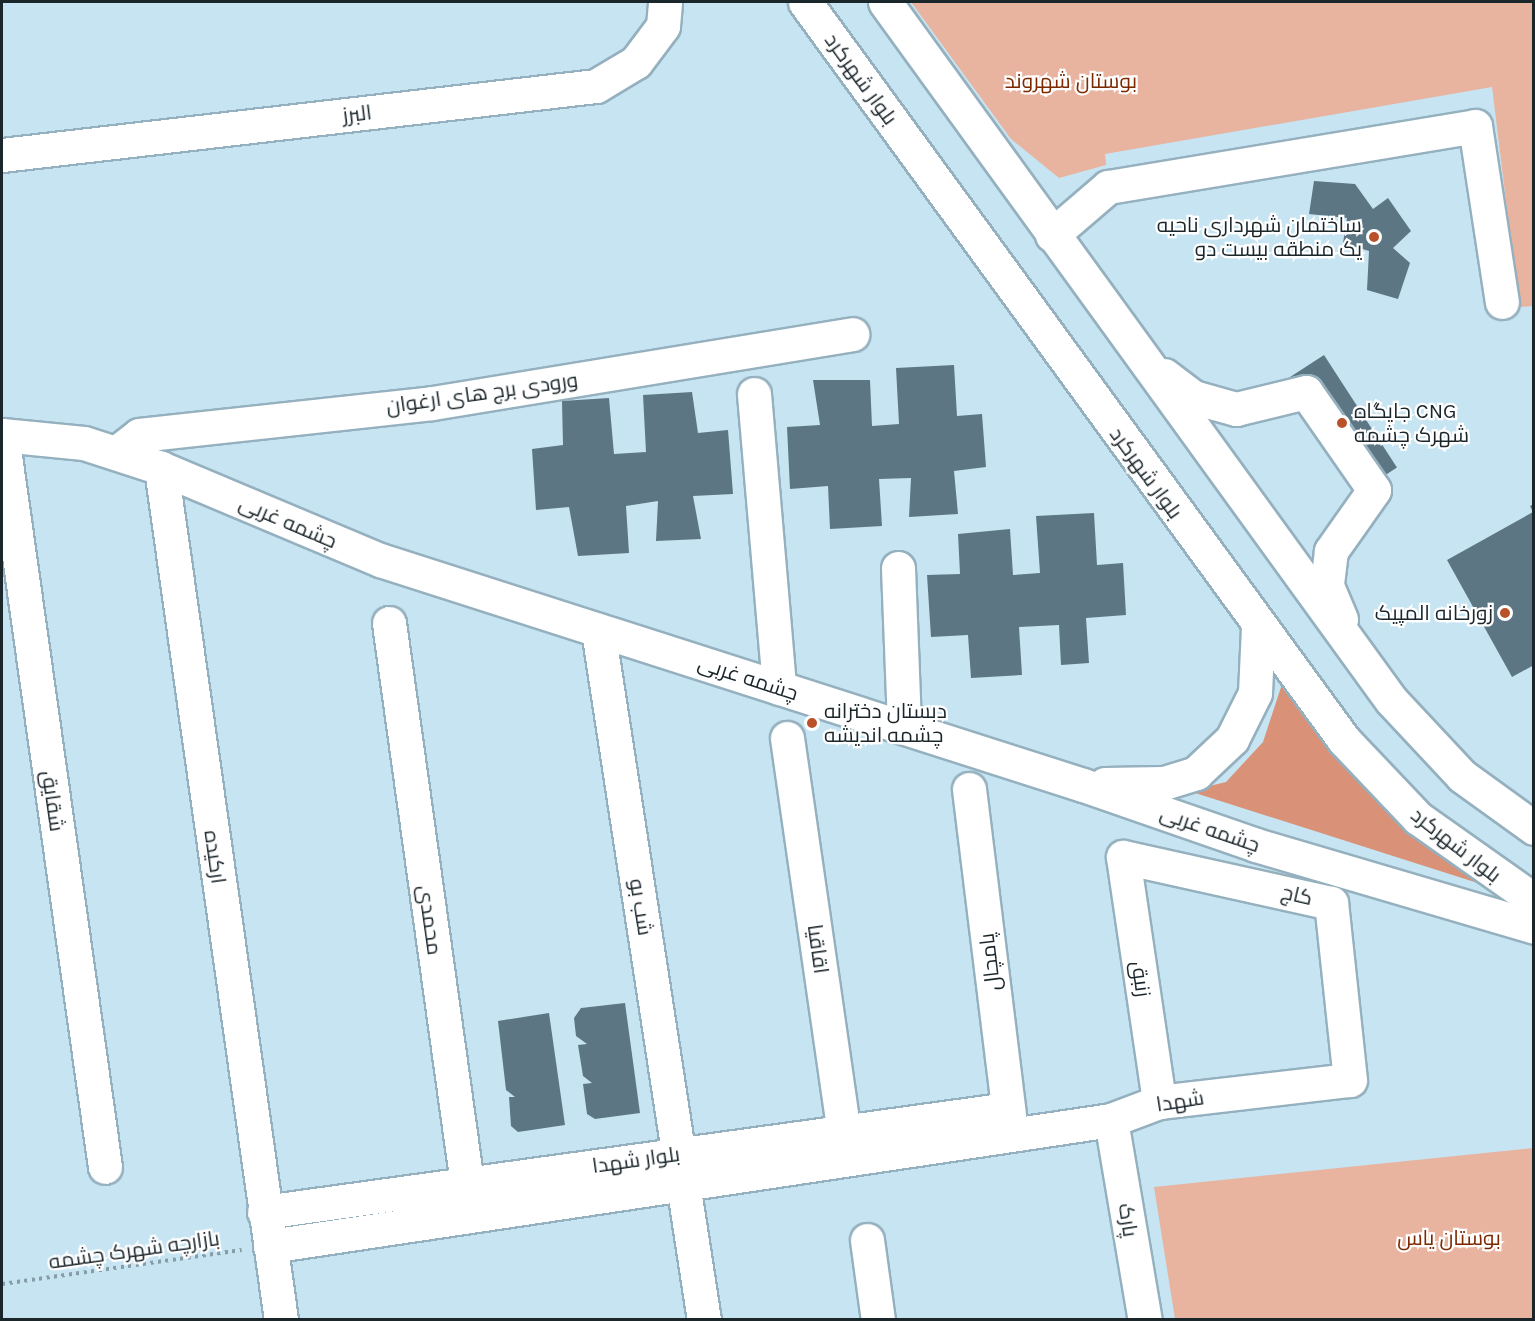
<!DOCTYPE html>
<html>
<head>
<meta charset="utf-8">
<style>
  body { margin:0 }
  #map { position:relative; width:1535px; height:1321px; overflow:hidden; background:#c7e4f2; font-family:Karla,Cairo,sans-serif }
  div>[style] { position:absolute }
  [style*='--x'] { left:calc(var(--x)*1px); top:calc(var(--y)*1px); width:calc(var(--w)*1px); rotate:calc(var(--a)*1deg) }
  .green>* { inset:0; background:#e8b39f }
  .forest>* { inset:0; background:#d99177 }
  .building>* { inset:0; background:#5d7683; transform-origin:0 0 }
  .path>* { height:4px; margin-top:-2px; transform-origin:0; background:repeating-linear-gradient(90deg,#869ca7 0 3px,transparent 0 7.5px) }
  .roads { filter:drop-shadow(2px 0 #95b0be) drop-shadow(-2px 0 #95b0be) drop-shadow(0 2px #95b0be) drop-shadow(0 -2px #95b0be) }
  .minor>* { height:33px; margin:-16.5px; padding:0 16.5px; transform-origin:16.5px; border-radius:16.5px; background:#fff }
  .dots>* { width:16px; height:16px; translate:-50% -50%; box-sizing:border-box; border:3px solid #fff; border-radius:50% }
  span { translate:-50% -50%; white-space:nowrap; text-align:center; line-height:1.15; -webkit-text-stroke:4.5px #fff; paint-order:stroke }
  .street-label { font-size:21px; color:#1b262b }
  .park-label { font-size:21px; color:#7d2900 }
  .poi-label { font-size:21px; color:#1b262b }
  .right { translate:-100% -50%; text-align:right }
  .left { translate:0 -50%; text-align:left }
  .frame { position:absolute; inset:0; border:3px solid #1b262b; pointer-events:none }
</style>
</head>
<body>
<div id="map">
  <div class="green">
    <i style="clip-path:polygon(911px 2px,1533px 2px,1533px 306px,1519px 307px,1492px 87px,1105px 154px,1106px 165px,1059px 178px,1011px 139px)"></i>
    <i style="clip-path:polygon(1533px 1148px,1533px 1319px,1175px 1319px,1154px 1187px)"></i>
  </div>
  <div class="forest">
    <i style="clip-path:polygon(1284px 678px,1484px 885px,1189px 791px,1226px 782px,1263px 742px)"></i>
  </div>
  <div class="building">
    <i style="clip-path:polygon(1314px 181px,1355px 184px,1373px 209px,1388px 198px,1411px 231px,1393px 248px,1410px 263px,1398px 299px,1367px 290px,1369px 251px,1343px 243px,1347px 218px,1309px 214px)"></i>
    <i style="left:1324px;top:355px;width:134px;height:45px;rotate:57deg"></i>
    <i style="clip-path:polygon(954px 365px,957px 416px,982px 414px,986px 467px,954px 471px,958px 514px,909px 517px,911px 478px,879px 479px,882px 526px,830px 529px,828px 486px,790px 489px,787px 427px,820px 425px,813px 380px,870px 380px,872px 426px,899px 424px,896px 368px)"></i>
    <i style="clip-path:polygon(692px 392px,698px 433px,728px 430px,733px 494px,693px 496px,701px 539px,656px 541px,658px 501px,626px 506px,629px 553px,578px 556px,569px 507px,536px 510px,532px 449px,563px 445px,562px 401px,609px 398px,614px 454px,646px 452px,643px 395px)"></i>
    <i style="clip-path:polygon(1534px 504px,1534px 665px,1512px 677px,1447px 560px,1533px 512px,1530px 506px)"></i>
    <i style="clip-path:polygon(1094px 513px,1097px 565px,1123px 563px,1126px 615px,1086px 618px,1089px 663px,1061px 665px,1059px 625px,1019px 627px,1022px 675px,971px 678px,968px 635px,931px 637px,927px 575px,960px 574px,958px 534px,1010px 529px,1013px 575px,1040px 573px,1036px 516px)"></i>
    <i style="clip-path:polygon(625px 1003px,640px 1113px,595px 1119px,587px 1114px,583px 1084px,592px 1083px,583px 1076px,578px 1045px,587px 1044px,576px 1036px,574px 1018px,581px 1008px)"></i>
    <i style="clip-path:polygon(549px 1013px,565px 1125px,518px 1132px,511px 1126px,509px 1097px,515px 1097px,506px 1090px,498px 1021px)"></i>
  </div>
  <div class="path">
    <i style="--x:2;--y:1284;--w:242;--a:-8.1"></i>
  </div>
  <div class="roads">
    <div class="minor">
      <i style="--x:805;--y:2;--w:914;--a:53.86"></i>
      <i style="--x:1344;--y:740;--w:108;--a:46.5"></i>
      <i style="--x:1418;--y:818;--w:142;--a:35.3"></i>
      <i style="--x:885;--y:2;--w:862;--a:54.06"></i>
      <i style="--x:1391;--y:700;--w:104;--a:46.9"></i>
      <i style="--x:1462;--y:776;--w:89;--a:35.8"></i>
      <i style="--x:2;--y:155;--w:598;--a:-6.63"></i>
      <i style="--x:596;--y:86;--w:47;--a:-31"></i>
      <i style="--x:636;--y:62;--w:45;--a:-53.1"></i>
      <i style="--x:663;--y:26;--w:24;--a:-85"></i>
      <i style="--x:1052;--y:235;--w:74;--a:-40.6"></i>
      <i style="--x:1108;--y:187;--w:372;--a:-9.4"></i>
      <i style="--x:1475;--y:126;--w:178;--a:81.3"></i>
      <i style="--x:1164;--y:375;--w:36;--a:37"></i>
      <i style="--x:1193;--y:397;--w:45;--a:15.6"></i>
      <i style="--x:1236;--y:409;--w:72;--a:-13.7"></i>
      <i style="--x:1306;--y:392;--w:119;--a:55.2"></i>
      <i style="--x:1374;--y:490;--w:75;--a:125.2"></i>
      <i style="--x:1331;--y:551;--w:35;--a:97"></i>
      <i style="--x:1327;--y:586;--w:36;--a:67"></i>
      <i style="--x:754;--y:394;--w:295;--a:85.1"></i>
      <i style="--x:2;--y:435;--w:82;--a:5.6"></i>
      <i style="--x:84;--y:443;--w:81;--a:18"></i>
      <i style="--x:161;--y:468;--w:238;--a:22.8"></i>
      <i style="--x:380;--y:560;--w:738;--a:17.75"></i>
      <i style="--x:1083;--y:785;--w:183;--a:19.1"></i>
      <i style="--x:1256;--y:845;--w:290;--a:16.4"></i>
      <i style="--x:2;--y:435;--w:739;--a:81.99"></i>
      <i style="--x:116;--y:453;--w:29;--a:-38"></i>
      <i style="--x:139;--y:435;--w:295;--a:-6.2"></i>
      <i style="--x:432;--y:403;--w:426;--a:-9.3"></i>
      <i style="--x:161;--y:468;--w:860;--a:81.98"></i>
      <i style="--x:898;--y:568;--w:159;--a:87.8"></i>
      <i style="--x:389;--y:623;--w:588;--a:82.08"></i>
      <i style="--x:598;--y:630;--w:698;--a:81.27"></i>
      <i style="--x:787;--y:738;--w:418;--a:81.8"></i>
      <i style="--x:1105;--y:784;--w:59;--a:-1"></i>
      <i style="--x:1164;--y:783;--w:34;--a:-17"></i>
      <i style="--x:1196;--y:773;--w:50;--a:-43.4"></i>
      <i style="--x:1232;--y:739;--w:51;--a:-63.4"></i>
      <i style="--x:1255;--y:693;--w:66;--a:-87.4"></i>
      <i style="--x:969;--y:789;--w:344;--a:83"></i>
      <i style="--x:1111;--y:1120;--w:203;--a:80.4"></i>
      <i style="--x:264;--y:1212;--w:751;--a:-7.88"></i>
      <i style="--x:867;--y:1240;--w:81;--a:82.2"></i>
      <i style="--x:270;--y:1246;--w:850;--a:-8.52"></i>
      <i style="--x:1111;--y:1120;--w:51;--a:-20.6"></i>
      <i style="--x:1159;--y:1102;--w:192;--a:-6.6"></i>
      <i style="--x:1350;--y:1080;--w:178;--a:-96.1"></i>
      <i style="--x:1331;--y:903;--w:213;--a:-167.5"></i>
      <i style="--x:1123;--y:857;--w:248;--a:81.6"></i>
    </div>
  </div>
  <div class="dots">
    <i style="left:1374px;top:237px;background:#b95229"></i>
    <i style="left:1342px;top:423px;background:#b95229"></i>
    <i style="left:1505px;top:613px;background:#b95229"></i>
    <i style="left:812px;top:723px;background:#b95229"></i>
  </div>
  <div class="street-label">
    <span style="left:861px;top:79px;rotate:54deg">بلوار شهرکرد</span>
    <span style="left:357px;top:114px;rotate:-7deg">البرز</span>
    <span style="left:482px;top:393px;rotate:-8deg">ورودی برج های ارغوان</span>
    <span style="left:1146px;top:473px;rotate:54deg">بلوار شهرکرد</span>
    <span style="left:288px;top:522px;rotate:23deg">چشمه غربی</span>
    <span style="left:748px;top:678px;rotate:18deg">چشمه غربی</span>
    <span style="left:53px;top:801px;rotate:82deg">شقایق</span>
    <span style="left:1210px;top:829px;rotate:19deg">چشمه غربی</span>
    <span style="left:1456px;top:845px;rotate:38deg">بلوار شهرکرد</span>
    <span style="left:215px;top:857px;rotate:82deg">ارکیده</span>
    <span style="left:1297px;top:895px;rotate:13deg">کاج</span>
    <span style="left:641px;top:907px;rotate:81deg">شب بو</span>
    <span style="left:430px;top:920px;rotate:82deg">محمدی</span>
    <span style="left:818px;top:949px;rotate:82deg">اقاقیا</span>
    <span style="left:990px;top:962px;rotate:-97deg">پامچال</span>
    <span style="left:1141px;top:979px;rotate:82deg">زنبق</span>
    <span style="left:1180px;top:1101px;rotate:-9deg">شهدا</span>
    <span style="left:636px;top:1160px;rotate:-8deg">بلوار شهدا</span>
    <span style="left:1128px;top:1220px;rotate:81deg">پارک</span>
    <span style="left:134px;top:1250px;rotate:-8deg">بازارچه شهرک چشمه</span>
  </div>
  <div class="park-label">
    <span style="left:1071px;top:81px">بوستان شهروند</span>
    <span style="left:1449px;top:1238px">بوستان یاس</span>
  </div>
  <div class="poi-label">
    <span class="right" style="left:1362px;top:237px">ساختمان شهرداری ناحیه<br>یک منطقه بیست دو</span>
    <span class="left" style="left:1354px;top:423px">جایگاه CNG<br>شهرک چشمه</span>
    <span class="right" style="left:1493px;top:613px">زورخانه المپیک</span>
    <span class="left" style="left:824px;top:723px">دبستان دخترانه<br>چشمه اندیشه</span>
  </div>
  <div class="frame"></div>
</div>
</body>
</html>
